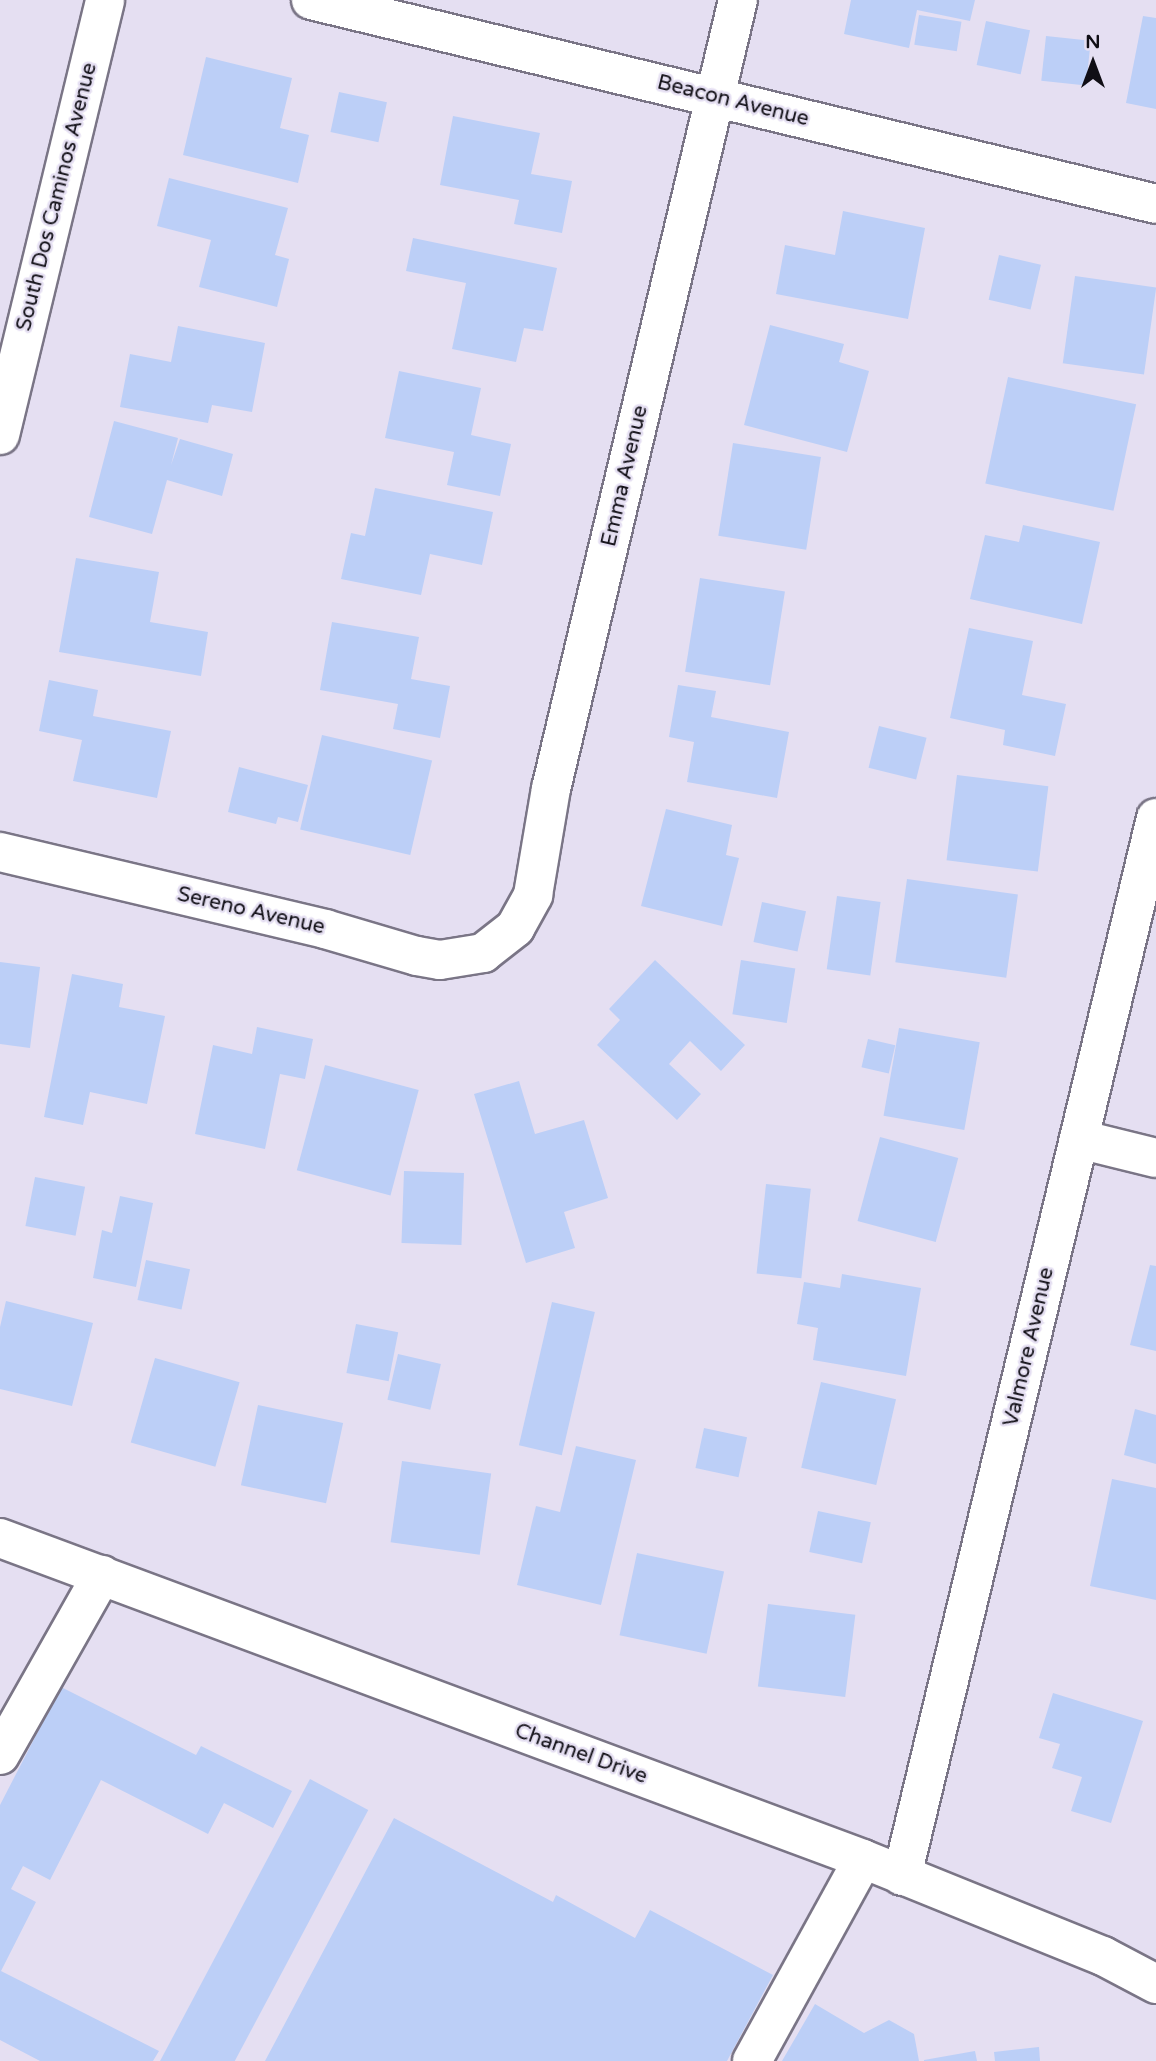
<!DOCTYPE html>
<html>
<head>
<meta charset="utf-8">
<style>
  body { margin:0 }
  #map { position:relative; width:1156px; height:2061px; overflow:hidden; background:#e5dff2; font-family:"Varela Round",sans-serif }
  div>[style] { position:absolute }
  [style*='--x'] { left:calc(var(--x)*1px); top:calc(var(--y)*1px); width:calc(var(--w)*1px); rotate:calc(var(--a)*1deg) }
  .building>* { inset:0; background:#bccff7; transform-origin:0 0 }
  .roads { filter:drop-shadow(2px 0 #7a7586) drop-shadow(-2px 0 #7a7586) drop-shadow(0 2px #7a7586) drop-shadow(0 -2px #7a7586) }
  .minor>* { height:38px; margin:-19px; padding:0 19px; transform-origin:19px; border-radius:19px; background:#fff }
  span { translate:-50% -50%; white-space:nowrap; text-align:center; line-height:1.15; -webkit-text-stroke:5px #e5dff2; paint-order:stroke }
  .street-label { font-size:21px; color:#100e15 }
  .north { position:absolute; left:1058px; top:28px; width:70px; height:70px; -webkit-text-stroke:5px #e5dff2; paint-order:stroke; rotate:0deg; font-size:19px; font-weight:700; line-height:28px; text-align:center; color:#100e15 }
  .north::after { content:''; display:block; margin:auto; width:24px; height:32px; background:#100e15; clip-path:polygon(50% 0,100% 100%,50% 72%,0 100%) }
</style>
</head>
<body>
<div id="map">
  <div class="building">
    <i style="clip-path:polygon(851px 0,975px 0,970px 21px,917px 10px,909px 48px,844px 34px)"></i>
    <i style="left:919px;top:15px;width:43px;height:30px;rotate:9deg"></i>
    <i style="clip-path:polygon(1143px 16px,1156px 18px,1156px 109px,1126px 103px)"></i>
    <i style="left:986px;top:21px;width:45px;height:45px;rotate:12deg"></i>
    <i style="left:1046px;top:36px;width:45px;height:45px;rotate:6deg"></i>
    <i style="clip-path:polygon(206px 57px,292px 78px,280px 128px,309px 135px,298px 183px,183px 155px)"></i>
    <i style="left:339px;top:92px;width:49px;height:41px;rotate:12deg"></i>
    <i style="clip-path:polygon(453px 116px,540px 133px,531px 174px,572px 181px,562px 233px,514px 224px,519px 200px,440px 185px)"></i>
    <i style="clip-path:polygon(169px 178px,288px 208px,275px 255px,289px 259px,277px 307px,199px 287px,211px 240px,157px 226px)"></i>
    <i style="clip-path:polygon(843px 211px,925px 228px,908px 319px,776px 294px,785px 245px,835px 255px)"></i>
    <i style="clip-path:polygon(413px 238px,557px 268px,543px 331px,524px 328px,516px 362px,452px 349px,466px 283px,406px 271px)"></i>
    <i style="left:999px;top:255px;width:43px;height:46px;rotate:13deg"></i>
    <i style="left:1075px;top:276px;width:82px;height:88px;rotate:8deg"></i>
    <i style="clip-path:polygon(770px 325px,844px 344px,839px 362px,869px 371px,847px 452px,744px 425px)"></i>
    <i style="clip-path:polygon(178px 326px,265px 343px,252px 412px,212px 405px,208px 423px,120px 407px,130px 354px,171px 362px)"></i>
    <i style="clip-path:polygon(399px 371px,481px 388px,471px 435px,511px 444px,500px 496px,447px 485px,454px 452px,385px 438px)"></i>
    <i style="left:1008px;top:377px;width:131px;height:109px;rotate:12deg"></i>
    <i style="clip-path:polygon(114px 421px,178px 438px,171px 465px,180px 439px,233px 454px,222px 496px,167px 480px,152px 534px,89px 517px)"></i>
    <i style="left:733px;top:443px;width:89px;height:94px;rotate:9deg"></i>
    <i style="clip-path:polygon(375px 488px,493px 512px,482px 565px,430px 554px,421px 595px,341px 579px,351px 533px,365px 536px)"></i>
    <i style="clip-path:polygon(1023px 525px,1100px 542px,1082px 624px,970px 599px,985px 535px,1019px 542px)"></i>
    <i style="clip-path:polygon(76px 558px,159px 572px,150px 622px,208px 632px,201px 676px,59px 652px)"></i>
    <i style="left:700px;top:578px;width:86px;height:95px;rotate:9deg"></i>
    <i style="clip-path:polygon(332px 622px,419px 637px,411px 679px,450px 686px,440px 738px,393px 729px,398px 704px,320px 690px)"></i>
    <i style="clip-path:polygon(969px 628px,1033px 641px,1022px 695px,1066px 704px,1055px 756px,1003px 745px,1005px 730px,950px 718px)"></i>
    <i style="clip-path:polygon(49px 680px,98px 690px,93px 716px,171px 731px,157px 798px,73px 781px,82px 740px,39px 731px)"></i>
    <i style="clip-path:polygon(678px 685px,716px 691px,711px 717px,789px 732px,777px 798px,687px 782px,694px 742px,669px 737px)"></i>
    <i style="left:879px;top:726px;width:49px;height:43px;rotate:14deg"></i>
    <i style="left:322px;top:735px;width:113px;height:97px;rotate:13deg"></i>
    <i style="clip-path:polygon(239px 767px,308px 785px,298px 822px,278px 817px,276px 824px,228px 812px)"></i>
    <i style="left:957px;top:775px;width:92px;height:86px;rotate:7deg"></i>
    <i style="clip-path:polygon(666px 809px,732px 825px,726px 855px,739px 858px,722px 926px,641px 906px)"></i>
    <i style="left:907px;top:879px;width:112px;height:84px;rotate:8deg"></i>
    <i style="left:837px;top:896px;width:44px;height:74px;rotate:8deg"></i>
    <i style="left:762px;top:902px;width:45px;height:41px;rotate:12deg"></i>
    <i style="clip-path:polygon(655px 960px,745px 1045px,721px 1071px,690px 1041px,669px 1064px,701px 1094px,677px 1120px,597px 1045px,620px 1020px,609px 1009px)"></i>
    <i style="left:741px;top:960px;width:55px;height:55px;rotate:9deg"></i>
    <i style="clip-path:polygon(0 962px,40px 967px,30px 1048px,0 1044px)"></i>
    <i style="clip-path:polygon(72px 974px,123px 984px,119px 1007px,165px 1016px,147px 1104px,90px 1092px,83px 1125px,44px 1117px)"></i>
    <i style="clip-path:polygon(257px 1027px,313px 1039px,305px 1079px,280px 1074px,265px 1149px,195px 1134px,213px 1045px,252px 1054px)"></i>
    <i style="left:899px;top:1028px;width:82px;height:89px;rotate:10deg"></i>
    <i style="left:868px;top:1039px;width:28px;height:29px;rotate:13deg"></i>
    <i style="left:325px;top:1065px;width:97px;height:109px;rotate:15deg"></i>
    <i style="clip-path:polygon(519px 1081px,535px 1134px,584px 1120px,608px 1198px,564px 1212px,575px 1248px,526px 1263px,474px 1094px)"></i>
    <i style="left:880px;top:1137px;width:81px;height:87px;rotate:15deg"></i>
    <i style="left:404px;top:1171px;width:60px;height:72px;rotate:2deg"></i>
    <i style="left:35px;top:1177px;width:51px;height:50px;rotate:11deg"></i>
    <i style="left:766px;top:1184px;width:45px;height:90px;rotate:6deg"></i>
    <i style="clip-path:polygon(120px 1196px,153px 1203px,136px 1287px,93px 1278px,102px 1230px,112px 1233px)"></i>
    <i style="left:146px;top:1260px;width:45px;height:41px;rotate:12deg"></i>
    <i style="clip-path:polygon(1150px 1265px,1156px 1266px,1156px 1351px,1130px 1345px)"></i>
    <i style="clip-path:polygon(842px 1274px,921px 1288px,906px 1376px,813px 1360px,818px 1328px,797px 1324px,804px 1282px,840px 1288px)"></i>
    <i style="clip-path:polygon(6px 1301px,93px 1323px,72px 1406px,0 1389px,0 1327px)"></i>
    <i style="left:552px;top:1302px;width:44px;height:147px;rotate:13deg"></i>
    <i style="left:356px;top:1324px;width:43px;height:50px;rotate:11deg"></i>
    <i style="left:398px;top:1354px;width:44px;height:47px;rotate:13deg"></i>
    <i style="left:155px;top:1358px;width:88px;height:88px;rotate:16deg"></i>
    <i style="left:821px;top:1382px;width:77px;height:88px;rotate:13deg"></i>
    <i style="left:258px;top:1405px;width:87px;height:82px;rotate:12deg"></i>
    <i style="clip-path:polygon(1135px 1409px,1156px 1415px,1156px 1464px,1124px 1455px)"></i>
    <i style="left:704px;top:1428px;width:44px;height:41px;rotate:12deg"></i>
    <i style="clip-path:polygon(576px 1446px,636px 1460px,601px 1605px,517px 1585px,536px 1506px,560px 1512px)"></i>
    <i style="left:402px;top:1461px;width:90px;height:82px;rotate:8deg"></i>
    <i style="clip-path:polygon(1112px 1479px,1156px 1488px,1156px 1600px,1090px 1586px)"></i>
    <i style="left:818px;top:1511px;width:54px;height:42px;rotate:12deg"></i>
    <i style="left:637px;top:1553px;width:89px;height:84px;rotate:12deg"></i>
    <i style="left:768px;top:1604px;width:88px;height:83px;rotate:7deg"></i>
    <i style="clip-path:polygon(61px 1687px,196px 1755px,201px 1746px,292px 1791px,273px 1828px,224px 1803px,208px 1834px,101px 1780px,50px 1880px,23px 1866px,11px 1889px,36px 1902px,1px 1971px,159px 2051px,153px 2061px,40px 2061px,0 2040px,0 1805px)"></i>
    <i style="clip-path:polygon(1053px 1693px,1143px 1721px,1111px 1823px,1071px 1811px,1082px 1777px,1052px 1768px,1060px 1744px,1039px 1738px)"></i>
    <i style="left:310px;top:1779px;width:66px;height:320px;rotate:28deg"></i>
    <i style="clip-path:polygon(394px 1818px,553px 1902px,556px 1895px,635px 1938px,650px 1910px,773px 1975px,727px 2061px,265px 2061px)"></i>
    <i style="clip-path:polygon(815px 2004px,864px 2033px,889px 2020px,914px 2034px,919px 2061px,782px 2061px)"></i>
    <i style="clip-path:polygon(1039px 2047px,1040px 2061px,995px 2061px,994px 2052px)"></i>
    <i style="clip-path:polygon(975px 2051px,977px 2061px,924px 2061px,924px 2060px)"></i>
  </div>
  <div class="roads">
    <div class="minor">
      <i style="--x:311;--y:0;--w:869;--a:13.57"></i>
      <i style="--x:0;--y:435;--w:447;--a:-76.4"></i>
      <i style="--x:0;--y:852;--w:334;--a:13.3"></i>
      <i style="--x:325;--y:929;--w:96;--a:16.4"></i>
      <i style="--x:417;--y:956;--w:23;--a:10"></i>
      <i style="--x:440;--y:960;--w:44;--a:-9.2"></i>
      <i style="--x:483;--y:953;--w:41;--a:-38"></i>
      <i style="--x:515;--y:928;--w:38;--a:-61"></i>
      <i style="--x:533;--y:895;--w:108;--a:-80.4"></i>
      <i style="--x:551;--y:789;--w:811;--a:-76.67"></i>
      <i style="--x:1079;--y:1139;--w:79;--a:13.9"></i>
      <i style="--x:0;--y:1538;--w:921;--a:20.4"></i>
      <i style="--x:863;--y:1859;--w:259;--a:22"></i>
      <i style="--x:1103;--y:1956;--w:60;--a:27.8"></i>
      <i style="--x:0;--y:1755;--w:207;--a:-60.5"></i>
      <i style="--x:902;--y:1876;--w:1088;--a:-76.5"></i>
      <i style="--x:752;--y:2061;--w:230;--a:-61.2"></i>
    </div>
  </div>
  <div class="street-label">
    <span style="left:733px;top:101px;rotate:14deg">Beacon Avenue</span>
    <span style="left:57px;top:197px;rotate:-76deg">South Dos Caminos Avenue</span>
    <span style="left:625px;top:476px;rotate:-77deg">Emma Avenue</span>
    <span style="left:251px;top:911px;rotate:13deg">Sereno Avenue</span>
    <span style="left:1029px;top:1347px;rotate:-77deg">Valmore Avenue</span>
    <span style="left:581px;top:1754px;rotate:20deg">Channel Drive</span>
  </div>
  <div class="north">N</div>
</div>
</body>
</html>
